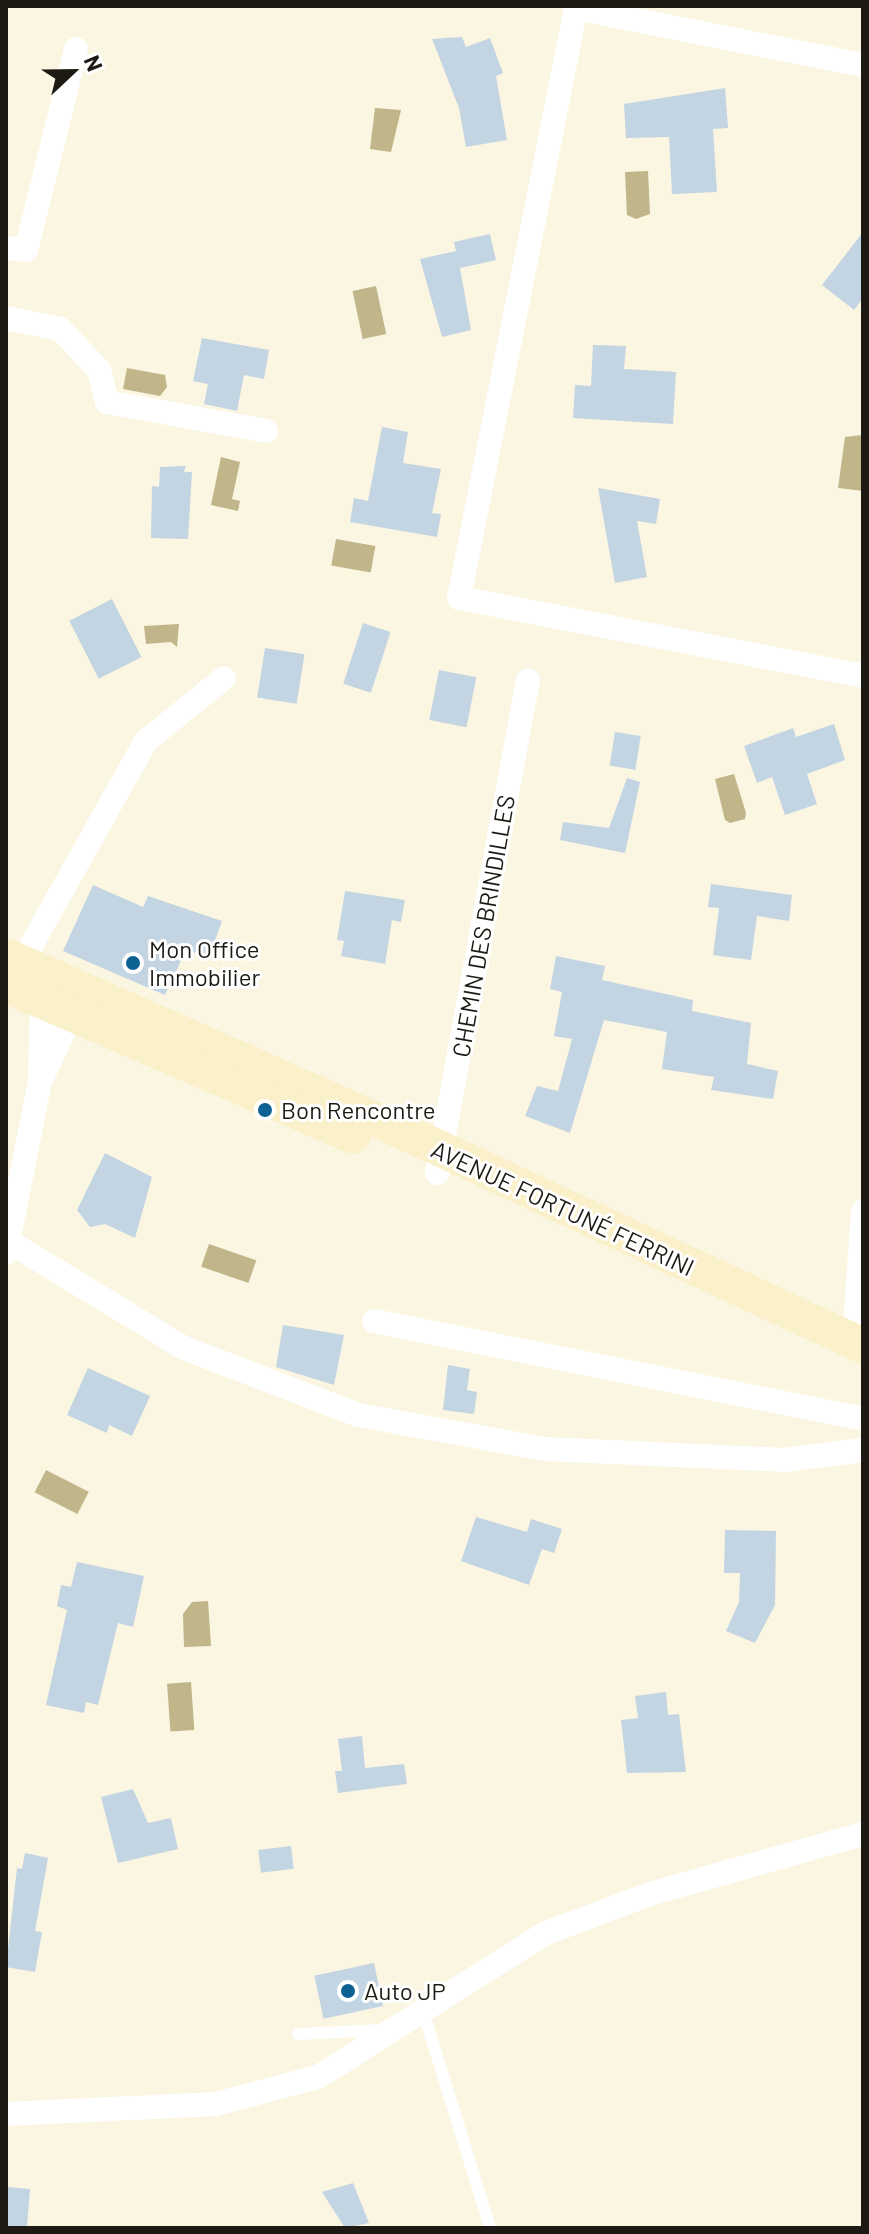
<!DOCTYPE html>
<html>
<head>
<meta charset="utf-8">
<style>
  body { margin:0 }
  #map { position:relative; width:869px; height:2234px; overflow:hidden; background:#faf6e1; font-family:Barlow,sans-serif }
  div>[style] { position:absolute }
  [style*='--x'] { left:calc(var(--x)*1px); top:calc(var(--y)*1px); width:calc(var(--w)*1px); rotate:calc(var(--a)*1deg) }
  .water>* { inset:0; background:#c0b68a; transform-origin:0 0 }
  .building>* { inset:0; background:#c3d4e3; transform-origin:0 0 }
  .lane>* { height:12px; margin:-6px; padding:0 6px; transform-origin:6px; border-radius:6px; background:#fff }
  .street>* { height:24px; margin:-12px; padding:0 12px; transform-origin:12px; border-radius:12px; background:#fff }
  .secondary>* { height:36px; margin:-18px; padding:0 18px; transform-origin:18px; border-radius:18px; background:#faf1cb }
  .dots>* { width:22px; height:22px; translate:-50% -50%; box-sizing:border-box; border:4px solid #fff; border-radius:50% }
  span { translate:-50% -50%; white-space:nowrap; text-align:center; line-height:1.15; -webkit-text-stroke:6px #fff; paint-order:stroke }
  .street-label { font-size:24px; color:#1c1a13 }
  .poi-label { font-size:24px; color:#1c1a13 }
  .left { translate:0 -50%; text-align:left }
  .frame { position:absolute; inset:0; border:8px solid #1c1a13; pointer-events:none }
  .north { position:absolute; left:32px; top:32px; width:80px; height:80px; -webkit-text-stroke:6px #fff; paint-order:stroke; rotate:68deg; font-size:22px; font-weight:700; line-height:32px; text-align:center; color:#1c1a13 }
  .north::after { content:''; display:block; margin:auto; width:28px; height:36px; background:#1c1a13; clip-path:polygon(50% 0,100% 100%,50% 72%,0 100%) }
</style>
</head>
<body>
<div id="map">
  <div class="water">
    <i style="clip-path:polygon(375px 108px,401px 110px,391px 152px,370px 149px)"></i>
    <i style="clip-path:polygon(648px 171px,650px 214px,636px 219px,627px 215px,625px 172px)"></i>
    <i style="left:376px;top:286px;width:49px;height:24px;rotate:78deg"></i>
    <i style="clip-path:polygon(127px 368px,165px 375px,167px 387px,160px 396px,123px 389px)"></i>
    <i style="clip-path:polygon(862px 435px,863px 491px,838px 488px,845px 437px)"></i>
    <i style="clip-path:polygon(221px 457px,240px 462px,232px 499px,240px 501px,238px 511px,211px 505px)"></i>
    <i style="left:336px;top:539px;width:40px;height:27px;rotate:10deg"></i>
    <i style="clip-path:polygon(179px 624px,177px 647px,171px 642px,146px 644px,144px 626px)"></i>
    <i style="clip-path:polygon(734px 774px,746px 813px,745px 819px,730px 823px,725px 820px,715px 779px)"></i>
    <i style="left:209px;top:1244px;width:50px;height:24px;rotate:19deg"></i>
    <i style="left:46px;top:1470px;width:48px;height:25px;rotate:27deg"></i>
    <i style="clip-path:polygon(208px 1601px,211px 1646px,184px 1647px,183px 1614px,192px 1602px)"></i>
    <i style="left:191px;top:1682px;width:48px;height:24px;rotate:86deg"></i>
  </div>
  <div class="building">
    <i style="clip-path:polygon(462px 37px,466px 47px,490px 38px,503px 73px,496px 76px,507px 140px,466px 147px,459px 108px,432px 39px)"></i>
    <i style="clip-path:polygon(725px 88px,728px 128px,713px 129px,717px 192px,672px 194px,669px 137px,626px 138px,624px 104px)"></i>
    <i style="clip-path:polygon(863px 232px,863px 298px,854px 310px,822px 285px)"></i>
    <i style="clip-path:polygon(490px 234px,496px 260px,460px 268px,471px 330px,442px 337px,420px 259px,456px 251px,454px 242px)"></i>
    <i style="clip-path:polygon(202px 338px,269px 350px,264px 379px,244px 375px,237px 411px,204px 404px,208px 384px,193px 381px)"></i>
    <i style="clip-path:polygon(593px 345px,626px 346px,624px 369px,676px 372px,673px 424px,573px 418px,575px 385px,591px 386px)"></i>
    <i style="clip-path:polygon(382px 427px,408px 432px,403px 463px,441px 469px,432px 513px,441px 514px,437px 537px,350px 522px,354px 498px,368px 501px)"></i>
    <i style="clip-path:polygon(186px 466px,184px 472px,192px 472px,188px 539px,151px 538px,152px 486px,159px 487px,160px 467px)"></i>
    <i style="clip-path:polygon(598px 488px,660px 499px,656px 524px,637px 521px,647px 577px,615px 583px)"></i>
    <i style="left:112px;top:599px;width:65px;height:48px;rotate:63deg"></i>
    <i style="left:363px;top:623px;width:29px;height:64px;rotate:18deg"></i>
    <i style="left:265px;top:648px;width:40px;height:50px;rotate:9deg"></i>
    <i style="left:439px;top:670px;width:38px;height:51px;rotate:11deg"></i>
    <i style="clip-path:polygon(834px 724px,845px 760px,807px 774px,817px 804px,785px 815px,772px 777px,757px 783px,744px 746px,793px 728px,796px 737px)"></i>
    <i style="left:615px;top:732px;width:26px;height:34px;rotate:9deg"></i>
    <i style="clip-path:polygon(627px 778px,640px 782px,625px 853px,560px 840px,563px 822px,609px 828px)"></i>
    <i style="clip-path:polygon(711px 884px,792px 895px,789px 921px,757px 916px,751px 960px,713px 955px,719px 908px,708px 907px)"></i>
    <i style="clip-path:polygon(93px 885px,143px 907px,148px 896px,222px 921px,209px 957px,186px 950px,165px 995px,63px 951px)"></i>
    <i style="clip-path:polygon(345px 891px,405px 900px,401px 922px,392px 920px,385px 964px,341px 956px,344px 941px,337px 940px)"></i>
    <i style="clip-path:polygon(556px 956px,605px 966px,602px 980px,693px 1000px,692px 1011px,751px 1023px,747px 1064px,778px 1071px,773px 1099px,711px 1090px,714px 1077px,662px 1069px,667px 1032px,604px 1020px,570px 1133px,525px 1116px,537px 1086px,558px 1091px,572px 1039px,554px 1036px,562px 992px,550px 989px)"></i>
    <i style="clip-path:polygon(105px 1153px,152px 1177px,135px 1238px,105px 1224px,90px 1227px,77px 1210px)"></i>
    <i style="clip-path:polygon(283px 1325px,344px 1335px,334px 1385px,276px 1367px)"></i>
    <i style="clip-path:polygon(448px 1365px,470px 1369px,467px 1390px,477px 1392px,474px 1414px,443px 1410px)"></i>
    <i style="clip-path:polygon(88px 1368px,150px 1396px,132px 1436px,109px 1425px,107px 1433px,67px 1415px)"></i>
    <i style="clip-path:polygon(476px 1517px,527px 1532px,531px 1519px,562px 1529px,554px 1553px,542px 1549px,529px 1585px,461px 1561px)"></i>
    <i style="clip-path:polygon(725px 1530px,776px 1531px,775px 1605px,755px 1643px,726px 1631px,739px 1602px,740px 1573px,724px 1573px)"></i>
    <i style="clip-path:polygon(77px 1562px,144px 1576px,133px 1627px,118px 1623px,98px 1705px,86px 1702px,84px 1713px,46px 1705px,67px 1610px,57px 1606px,61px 1585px,71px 1587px)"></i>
    <i style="clip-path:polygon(666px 1692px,668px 1715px,679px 1714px,686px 1772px,627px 1773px,621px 1720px,638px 1718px,635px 1696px)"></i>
    <i style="clip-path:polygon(362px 1736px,365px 1768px,404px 1764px,407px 1784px,338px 1793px,335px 1771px,342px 1771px,338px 1739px)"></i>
    <i style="clip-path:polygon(133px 1789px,148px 1823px,171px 1818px,178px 1849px,118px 1863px,101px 1797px)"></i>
    <i style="left:291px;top:1846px;width:23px;height:33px;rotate:83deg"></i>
    <i style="clip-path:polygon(25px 1853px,48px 1858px,35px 1931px,42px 1932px,35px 1972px,6px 1967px,17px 1868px,22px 1869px)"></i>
    <i style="left:374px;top:1963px;width:44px;height:61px;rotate:78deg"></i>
    <i style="clip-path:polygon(353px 2183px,369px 2223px,345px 2228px,322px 2192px)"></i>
    <i style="clip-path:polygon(6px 2187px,30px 2189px,27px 2228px,6px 2228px)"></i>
  </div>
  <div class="lane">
    <i style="--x:423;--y:2011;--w:227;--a:72.8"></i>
    <i style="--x:298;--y:2034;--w:84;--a:-2.7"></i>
  </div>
  <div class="street">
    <i style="--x:863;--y:65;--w:293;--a:-168.8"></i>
    <i style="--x:576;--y:8;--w:601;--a:101.22"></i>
    <i style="--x:459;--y:598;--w:411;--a:10.9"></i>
    <i style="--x:6;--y:248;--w:20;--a:6"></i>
    <i style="--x:26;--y:250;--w:207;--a:-76"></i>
    <i style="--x:6;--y:318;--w:55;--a:11.5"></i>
    <i style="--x:60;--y:329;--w:57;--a:46.4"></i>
    <i style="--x:99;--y:370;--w:33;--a:76"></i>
    <i style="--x:107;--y:402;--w:162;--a:10.3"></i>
    <i style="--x:14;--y:976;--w:270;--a:-60.7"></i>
    <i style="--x:146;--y:741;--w:100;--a:-38.9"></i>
    <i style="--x:40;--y:1082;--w:75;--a:-64.8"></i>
    <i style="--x:72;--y:1014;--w:12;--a:-95"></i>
    <i style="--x:437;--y:1173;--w:501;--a:-79.54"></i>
    <i style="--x:8;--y:1241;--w:204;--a:31.3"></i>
    <i style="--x:182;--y:1347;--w:189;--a:21.1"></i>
    <i style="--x:358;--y:1415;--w:190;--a:10.3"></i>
    <i style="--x:545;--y:1449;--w:239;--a:2.6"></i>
    <i style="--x:784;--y:1460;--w:80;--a:-7.2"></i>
    <i style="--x:6;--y:1253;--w:174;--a:-78.8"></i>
    <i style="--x:40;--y:1082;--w:81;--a:-88.6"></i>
    <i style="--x:42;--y:1001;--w:14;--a:-56"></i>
    <i style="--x:374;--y:1321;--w:499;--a:11.3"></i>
    <i style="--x:854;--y:1342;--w:131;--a:-86.1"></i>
    <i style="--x:6;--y:2114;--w:210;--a:-2.7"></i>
    <i style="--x:216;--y:2104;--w:106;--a:-14.8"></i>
    <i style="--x:318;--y:2077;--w:270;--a:-32.3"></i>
    <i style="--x:546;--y:1933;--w:114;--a:-20.5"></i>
    <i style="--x:653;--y:1893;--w:218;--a:-15.7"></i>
  </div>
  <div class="secondary">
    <i style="--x:6;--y:956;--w:476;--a:23.9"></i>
    <i style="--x:441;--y:1149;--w:466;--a:25"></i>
    <i style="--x:6;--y:985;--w:378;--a:23.5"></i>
  </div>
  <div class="dots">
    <i style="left:133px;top:963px;background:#0e6193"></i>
    <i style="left:265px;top:1110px;background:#0e6193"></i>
    <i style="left:348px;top:1991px;background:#0e6193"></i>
  </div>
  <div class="street-label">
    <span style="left:483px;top:926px;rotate:-80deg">CHEMIN DES BRINDILLES</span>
    <span style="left:563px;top:1208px;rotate:25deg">AVENUE FORTUNÉ FERRINI</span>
  </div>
  <div class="poi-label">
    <span class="left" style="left:149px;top:963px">Mon Office<br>Immobilier</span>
    <span class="left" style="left:281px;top:1110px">Bon Rencontre</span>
    <span class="left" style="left:364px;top:1991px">Auto JP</span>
  </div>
  <div class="frame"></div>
  <div class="north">N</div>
</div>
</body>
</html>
